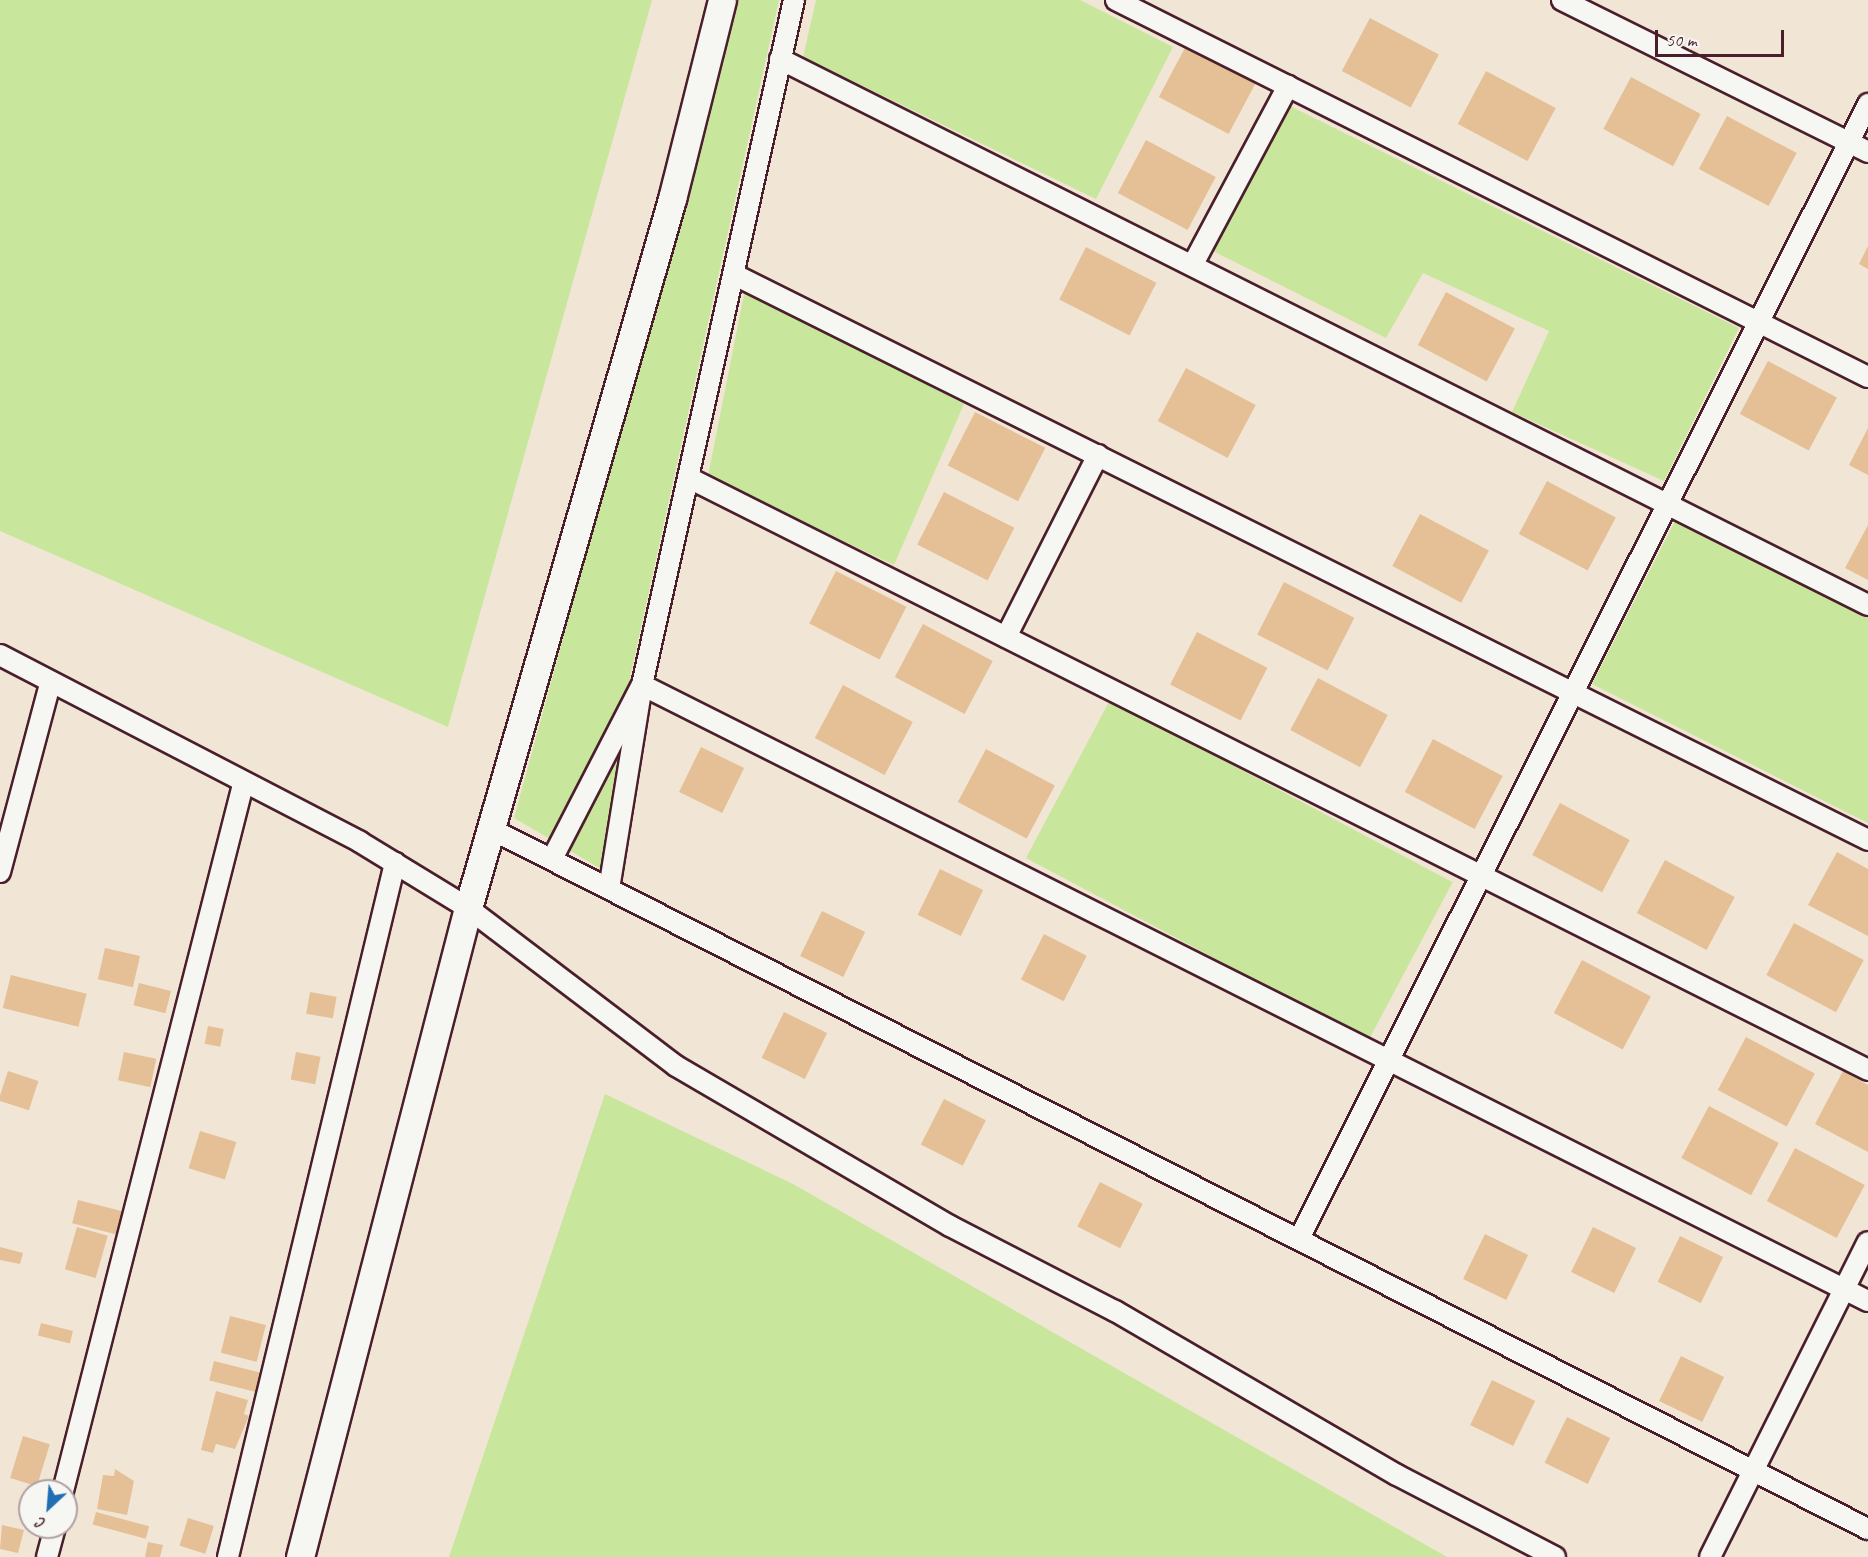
<!DOCTYPE html>
<html>
<head>
<meta charset="utf-8">
<style>
  body { margin:0 }
  #map { position:relative; width:1868px; height:1557px; overflow:hidden; background:#f1e6d6; font-family:Caveat,sans-serif }
  div>[style] { position:absolute }
  [style*='--x'] { left:calc(var(--x)*1px); top:calc(var(--y)*1px); width:calc(var(--w)*1px); rotate:calc(var(--a)*1deg) }
  .green>* { inset:0; background:#c9e69d; transform-origin:0 0 }
  .building>* { inset:0; background:#e5c096; transform-origin:0 0 }
  .roads { filter:drop-shadow(2px 0 #4a1f2b) drop-shadow(-2px 0 #4a1f2b) drop-shadow(0 2px #4a1f2b) drop-shadow(0 -2px #4a1f2b) }
  .street>* { height:20px; margin:-10px; padding:0 10px; transform-origin:10px; border-radius:10px; background:#f6f6f2 }
  .secondary>* { height:27px; margin:-13.5px; padding:0 13.5px; transform-origin:13.5px; border-radius:13.5px; background:#f6f6f2 }
  span { translate:-50% -50%; white-space:nowrap; text-align:center; line-height:1.15; -webkit-text-stroke:4.5px #f6f6f2; paint-order:stroke }
  .north { position:absolute; left:18px; top:1479px; width:60px; height:60px; box-sizing:border-box; background:#f6f6f2; border:2px solid #b1a0a2; border-radius:50%; rotate:206deg; font-size:16px; font-weight:700; line-height:24px; text-align:center; color:#4a1f2b }
  .north::after { content:''; display:block; margin:auto; width:21px; height:27px; background:#1f6fb2; clip-path:polygon(50% 0,100% 100%,50% 72%,0 100%) }
  .scale { position:absolute; left:1655px; top:30px; width:129px; height:27px; box-sizing:border-box; border:3px solid #4a1f2b; border-top:0; padding-left:8px; font-size:18px; line-height:21px; white-space:nowrap; color:#4a1f2b; -webkit-text-stroke:4px #f6f6f2; paint-order:stroke }
</style>
</head>
<body>
<div id="map">
  <div class="green">
    <i style="clip-path:polygon(0 0,652px 0,448px 727px,0 531px)"></i>
    <i style="clip-path:polygon(737px 0,779px 0,629px 682px,603px 870px,514px 818px)"></i>
    <i style="clip-path:polygon(816px 0,1080px 0,1173px 47px,1096px 199px,803px 57px)"></i>
    <i style="clip-path:polygon(1288px 105px,1739px 328px,1664px 481px,1512px 412px,1549px 331px,1423px 273px,1386px 338px,1213px 251px)"></i>
    <i style="clip-path:polygon(745px 289px,964px 404px,894px 565px,708px 476px)"></i>
    <i style="clip-path:polygon(1676px 519px,1868px 616px,1868px 823px,1592px 684px)"></i>
    <i style="left:1110px;top:700px;width:388px;height:179px;rotate:28deg"></i>
    <i style="clip-path:polygon(605px 1094px,793px 1184px,1447px 1557px,449px 1557px)"></i>
  </div>
  <div class="building">
    <i style="left:1370px;top:18px;width:78px;height:60px;rotate:28deg"></i>
    <i style="left:1187px;top:44px;width:79px;height:60px;rotate:28deg"></i>
    <i style="left:1486px;top:71px;width:79px;height:60px;rotate:28deg"></i>
    <i style="left:1631px;top:77px;width:79px;height:59px;rotate:28deg"></i>
    <i style="left:1727px;top:116px;width:79px;height:60px;rotate:28deg"></i>
    <i style="left:1146px;top:140px;width:79px;height:60px;rotate:28deg"></i>
    <i style="clip-path:polygon(1868px 246px,1868px 269px,1859px 264px)"></i>
    <i style="left:1086px;top:247px;width:79px;height:59px;rotate:27deg"></i>
    <i style="left:1446px;top:292px;width:78px;height:60px;rotate:28deg"></i>
    <i style="left:1768px;top:361px;width:78px;height:60px;rotate:28deg"></i>
    <i style="left:1186px;top:368px;width:79px;height:60px;rotate:28deg"></i>
    <i style="left:975px;top:412px;width:79px;height:60px;rotate:27deg"></i>
    <i style="clip-path:polygon(1868px 428px,1868px 475px,1849px 465px)"></i>
    <i style="left:1547px;top:481px;width:78px;height:60px;rotate:28deg"></i>
    <i style="left:944px;top:492px;width:79px;height:59px;rotate:27deg"></i>
    <i style="left:1420px;top:514px;width:78px;height:59px;rotate:28deg"></i>
    <i style="clip-path:polygon(1868px 525px,1868px 580px,1845px 568px)"></i>
    <i style="left:836px;top:571px;width:79px;height:59px;rotate:27deg"></i>
    <i style="left:1284px;top:582px;width:79px;height:59px;rotate:27deg"></i>
    <i style="left:923px;top:624px;width:79px;height:60px;rotate:28deg"></i>
    <i style="left:1197px;top:632px;width:79px;height:59px;rotate:27deg"></i>
    <i style="left:1318px;top:678px;width:79px;height:59px;rotate:28deg"></i>
    <i style="left:843px;top:685px;width:79px;height:60px;rotate:28deg"></i>
    <i style="left:1433px;top:739px;width:79px;height:60px;rotate:28deg"></i>
    <i style="left:701px;top:747px;width:48px;height:50px;rotate:26deg"></i>
    <i style="left:986px;top:749px;width:78px;height:60px;rotate:28deg"></i>
    <i style="left:1560px;top:803px;width:79px;height:59px;rotate:28deg"></i>
    <i style="clip-path:polygon(1837px 852px,1868px 869px,1868px 936px,1808px 905px)"></i>
    <i style="left:1665px;top:860px;width:79px;height:60px;rotate:28deg"></i>
    <i style="left:940px;top:869px;width:48px;height:51px;rotate:26deg"></i>
    <i style="left:822px;top:911px;width:48px;height:50px;rotate:26deg"></i>
    <i style="left:1794px;top:923px;width:79px;height:59px;rotate:28deg"></i>
    <i style="left:1044px;top:934px;width:48px;height:51px;rotate:27deg"></i>
    <i style="left:105px;top:948px;width:36px;height:32px;rotate:13deg"></i>
    <i style="left:1582px;top:960px;width:78px;height:60px;rotate:28deg"></i>
    <i style="left:11px;top:975px;width:78px;height:34px;rotate:14deg"></i>
    <i style="left:139px;top:983px;width:33px;height:23px;rotate:14deg"></i>
    <i style="left:310px;top:992px;width:27px;height:22px;rotate:10deg"></i>
    <i style="left:784px;top:1012px;width:48px;height:51px;rotate:26deg"></i>
    <i style="left:208px;top:1026px;width:16px;height:18px;rotate:11deg"></i>
    <i style="left:1746px;top:1037px;width:78px;height:60px;rotate:28deg"></i>
    <i style="left:124px;top:1052px;width:33px;height:29px;rotate:12deg"></i>
    <i style="left:296px;top:1052px;width:25px;height:28px;rotate:11deg"></i>
    <i style="left:8px;top:1071px;width:32px;height:31px;rotate:18deg"></i>
    <i style="clip-path:polygon(1843px 1071px,1868px 1085px,1868px 1152px,1815px 1124px)"></i>
    <i style="left:944px;top:1099px;width:47px;height:51px;rotate:27deg"></i>
    <i style="left:1709px;top:1106px;width:79px;height:59px;rotate:28deg"></i>
    <i style="left:200px;top:1131px;width:38px;height:39px;rotate:17deg"></i>
    <i style="left:1795px;top:1148px;width:79px;height:60px;rotate:28deg"></i>
    <i style="left:1100px;top:1182px;width:48px;height:50px;rotate:27deg"></i>
    <i style="left:78px;top:1200px;width:46px;height:24px;rotate:14deg"></i>
    <i style="left:77px;top:1227px;width:32px;height:44px;rotate:16deg"></i>
    <i style="left:1593px;top:1227px;width:48px;height:50px;rotate:26deg"></i>
    <i style="left:1485px;top:1234px;width:48px;height:50px;rotate:26deg"></i>
    <i style="left:1680px;top:1236px;width:48px;height:51px;rotate:26deg"></i>
    <i style="clip-path:polygon(0 1247px,23px 1253px,20px 1264px,0 1260px)"></i>
    <i style="left:230px;top:1316px;width:37px;height:38px;rotate:14deg"></i>
    <i style="left:41px;top:1323px;width:33px;height:13px;rotate:14deg"></i>
    <i style="left:1681px;top:1356px;width:48px;height:50px;rotate:26deg"></i>
    <i style="left:214px;top:1361px;width:55px;height:20px;rotate:14deg"></i>
    <i style="left:1492px;top:1380px;width:48px;height:50px;rotate:26deg"></i>
    <i style="clip-path:polygon(216px 1391px,248px 1400px,244px 1414px,249px 1416px,235px 1449px,216px 1444px,213px 1453px,201px 1450px)"></i>
    <i style="left:1567px;top:1417px;width:48px;height:51px;rotate:26deg"></i>
    <i style="left:23px;top:1436px;width:28px;height:44px;rotate:17deg"></i>
    <i style="clip-path:polygon(115px 1469px,134px 1481px,127px 1515px,97px 1509px,103px 1475px,114px 1476px)"></i>
    <i style="left:96px;top:1512px;width:55px;height:13px;rotate:15deg"></i>
    <i style="left:188px;top:1518px;width:27px;height:29px;rotate:17deg"></i>
    <i style="clip-path:polygon(2px 1525px,24px 1530px,18px 1553px,0 1549px)"></i>
    <i style="clip-path:polygon(148px 1542px,163px 1545px,160px 1557px,145px 1557px)"></i>
  </div>
  <div class="roads">
    <div class="street">
      <i style="--x:1116;--y:0;--w:841;--a:26.63"></i>
      <i style="--x:1562;--y:0;--w:342;--a:26.4"></i>
      <i style="--x:780;--y:59;--w:1217;--a:26.65"></i>
      <i style="--x:1193;--y:264;--w:202;--a:-61.9"></i>
      <i style="--x:735;--y:275;--w:1266;--a:26.5"></i>
      <i style="--x:691;--y:479;--w:1317;--a:26.66"></i>
      <i style="--x:1006;--y:637;--w:204;--a:-63.2"></i>
      <i style="--x:0;--y:655;--w:406;--a:27.4"></i>
      <i style="--x:360;--y:842;--w:127;--a:31.4"></i>
      <i style="--x:468;--y:908;--w:261;--a:37.2"></i>
      <i style="--x:676;--y:1066;--w:317;--a:30.3"></i>
      <i style="--x:950;--y:1226;--w:186;--a:27.3"></i>
      <i style="--x:1115;--y:1311;--w:326;--a:30.2"></i>
      <i style="--x:1397;--y:1475;--w:178;--a:27.4"></i>
      <i style="--x:491;--y:829;--w:1545;--a:26.95"></i>
      <i style="--x:552;--y:859;--w:196;--a:-62.7"></i>
      <i style="--x:642;--y:685;--w:1372;--a:26.68"></i>
      <i style="--x:0;--y:872;--w:195;--a:-75.1"></i>
      <i style="--x:609;--y:889;--w:207;--a:-80.8"></i>
      <i style="--x:642;--y:685;--w:702;--a:-77.49"></i>
      <i style="--x:1299;--y:1239;--w:1270;--a:-63.37"></i>
      <i style="--x:63;--y:1491;--w:729;--a:-75.7"></i>
      <i style="--x:47;--y:1557;--w:31;--a:-75"></i>
      <i style="--x:228;--y:1557;--w:714;--a:-76.47"></i>
      <i style="--x:1710;--y:1557;--w:352;--a:-63.4"></i>
    </div>
    <div class="secondary">
      <i style="--x:300;--y:1557;--w:670;--a:-75.49"></i>
      <i style="--x:468;--y:908;--w:738;--a:-73.95"></i>
      <i style="--x:672;--y:199;--w:205;--a:-75.9"></i>
    </div>
  </div>
  <div class="north">С</div>
  <div class="scale">50 m</div>
</div>
</body>
</html>
